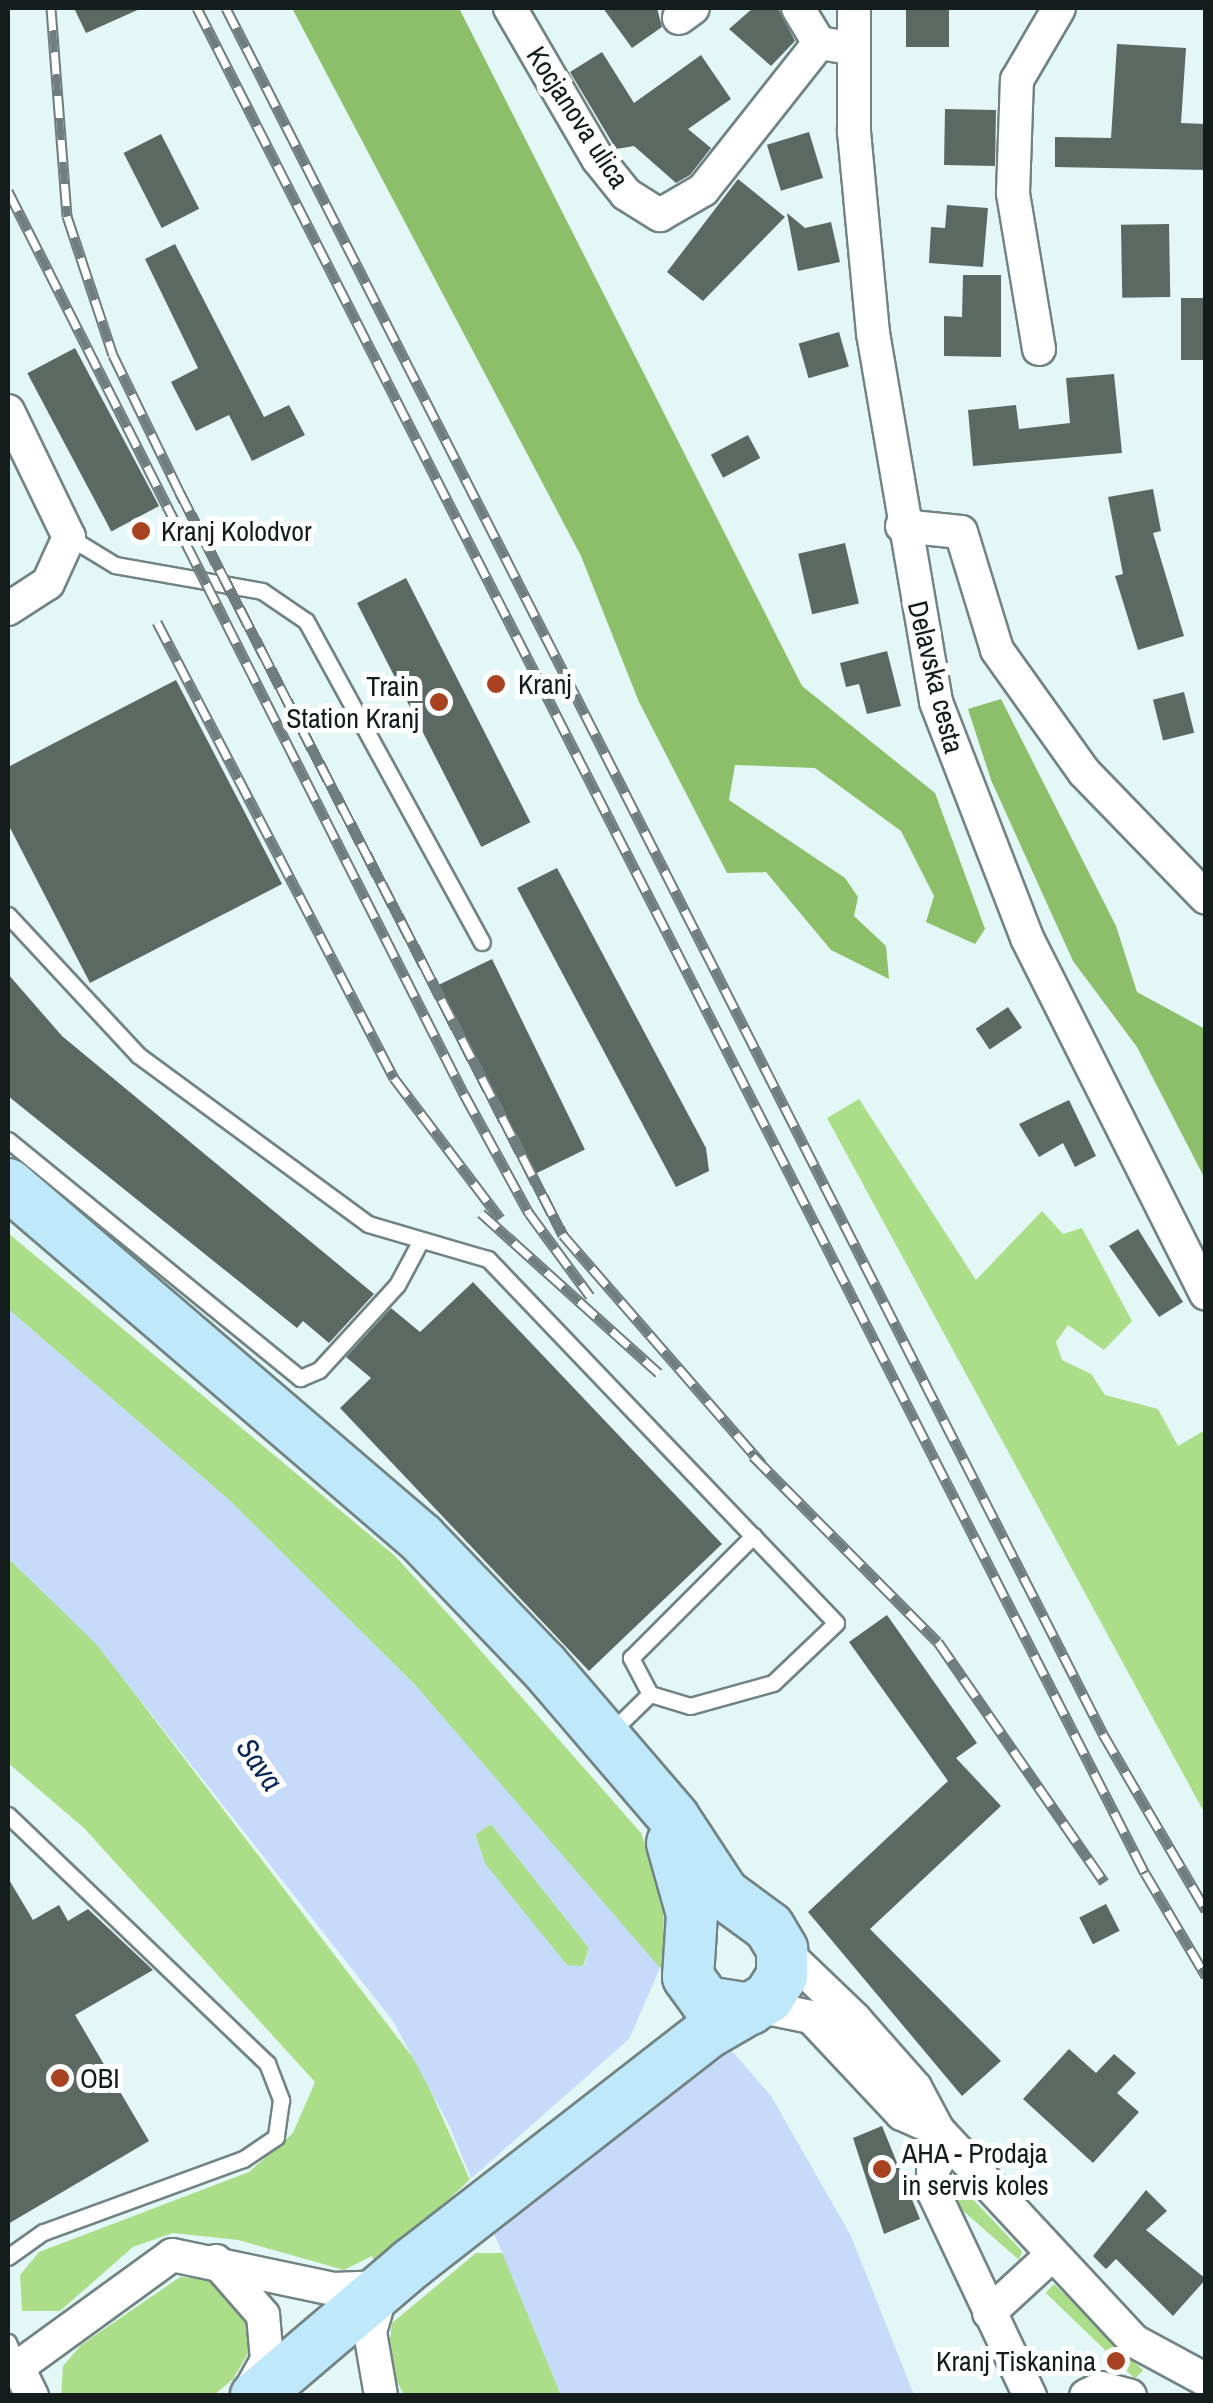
<!DOCTYPE html>
<html>
<head>
<meta charset="utf-8">
<style>
  body { margin:0 }
  #map { position:relative; width:1213px; height:2403px; overflow:hidden; background:#e3f7f7; font-family:"Archivo Narrow",sans-serif }
  div>[style] { position:absolute }
  [style*='--x'] { left:calc(var(--x)*1px); top:calc(var(--y)*1px); width:calc(var(--w)*1px); rotate:calc(var(--a)*1deg) }
  .green>* { inset:0; background:#acde89; transform-origin:0 0 }
  .forest>* { inset:0; background:#8dbe69 }
  .water>* { inset:0; background:#c6dafa }
  .pier>* { inset:0; background:#e3f7f7 }
  .building>* { inset:0; background:#5b6962; transform-origin:0 0 }
  .roads { filter:drop-shadow(2px 0 #728383) drop-shadow(-2px 0 #728383) drop-shadow(0 2px #728383) drop-shadow(0 -2px #728383) }
  .lane>* { height:15px; margin:-7.5px; padding:0 7.5px; transform-origin:7.5px; border-radius:7.5px; background:#fff }
  .street>* { height:32px; margin:-16px; padding:0 16px; transform-origin:16px; border-radius:16px; background:#fff }
  .primary>* { height:50px; margin:-25px; padding:0 25px; transform-origin:25px; border-radius:25px; background:#c0e8fb }
  .rail>* { height:11px; margin-top:-5.5px; transform-origin:0; background:repeating-linear-gradient(90deg,#fff 0 22px,#707d7d 0 44px); box-sizing:border-box; border-block:2px solid #707d7d }
  .dots>* { width:28px; height:28px; translate:-50% -50%; box-sizing:border-box; border:5px solid #fff; border-radius:50% }
  span { translate:-50% -50%; white-space:nowrap; text-align:center; line-height:1.15; -webkit-text-stroke:10px #fff; paint-order:stroke }
  .street-label { font-size:28px; color:#151c1c }
  .poi-label { font-size:28px; color:#151c1c }
  .left { translate:0 -50%; text-align:left }
  .right { translate:-100% -50%; text-align:right }
  .water-label { font-size:30px; color:#092656; font-style:italic }
  .frame { position:absolute; inset:0; border:10px solid #151c1c; pointer-events:none }
</style>
</head>
<body>
<div id="map">
  <div class="green">
    <i style="clip-path:polygon(859px 1099px,976px 1280px,1042px 1211px,1063px 1234px,1082px 1228px,1132px 1321px,1104px 1350px,1068px 1325px,1056px 1342px,1062px 1360px,1091px 1374px,1105px 1395px,1158px 1409px,1178px 1446px,1205px 1430px,1205px 1814px,827px 1118px)"></i>
    <i style="clip-path:polygon(8px 1233px,395px 1556px,460px 1627px,641px 1833px,663px 1890px,665px 1979px,416px 1686px,229px 1500px,8px 1309px)"></i>
    <i style="clip-path:polygon(8px 1558px,96px 1643px,420px 2067px,470px 2180px,376px 2264px,372px 2256px,344px 2270px,238px 2240px,173px 2233px,133px 2247px,60px 2311px,22px 2311px,20px 2275px,39px 2252px,249px 2172px,293px 2133px,315px 2082px,84px 1828px,8px 1763px)"></i>
    <i style="clip-path:polygon(491px 1824px,589px 1948px,583px 1966px,567px 1966px,485px 1864px,475px 1834px)"></i>
    <i style="clip-path:polygon(966px 2192px,1022px 2251px,1019px 2260px,953px 2202px)"></i>
    <i style="clip-path:polygon(476px 2253px,503px 2253px,561px 2395px,404px 2395px,387px 2363px,392px 2323px)"></i>
    <i style="clip-path:polygon(180px 2277px,212px 2280px,248px 2319px,249px 2352px,233px 2379px,214px 2395px,61px 2396px,63px 2366px,81px 2345px)"></i>
    <i style="left:1054px;top:2284px;width:124px;height:12px;rotate:44deg"></i>
  </div>
  <div class="forest">
    <i style="clip-path:polygon(292px 8px,459px 8px,802px 686px,935px 793px,985px 929px,975px 944px,926px 922px,934px 896px,901px 831px,815px 768px,735px 765px,729px 800px,845px 878px,858px 897px,854px 916px,886px 946px,889px 979px,831px 950px,766px 872px,727px 873px,639px 702px,581px 556px)"></i>
    <i style="clip-path:polygon(1001px 699px,1116px 926px,1137px 992px,1205px 1029px,1205px 1179px,1137px 1047px,1073px 961px,991px 780px,968px 709px)"></i>
  </div>
  <div class="water">
    <i style="clip-path:polygon(evenodd,8px 1309px,229px 1500px,416px 1686px,771px 2096px,851px 2236px,914px 2395px,561px 2395px,449px 2125px,393px 2021px,96px 1644px,8px 1558px,8px 1309px,491px 1824px,589px 1948px,584px 1966px,567px 1965px,485px 1864px,475px 1835px,491px 1824px)"></i>
  </div>
  <div class="pier">
    <i style="clip-path:polygon(661px 1966px,719px 2047px,490px 2236px,466px 2183px,629px 2039px)"></i>
  </div>
  <div class="building">
    <i style="clip-path:polygon(74px 8px,142px 8px,86px 33px)"></i>
    <i style="clip-path:polygon(603px 8px,657px 8px,662px 27px,632px 48px)"></i>
    <i style="clip-path:polygon(753px 8px,778px 8px,795px 41px,771px 66px,729px 29px)"></i>
    <i style="left:906px;top:8px;width:43px;height:39px"></i>
    <i style="clip-path:polygon(1117px 44px,1186px 48px,1181px 123px,1206px 124px,1206px 170px,1055px 167px,1055px 137px,1111px 138px)"></i>
    <i style="clip-path:polygon(602px 52px,634px 103px,701px 55px,731px 99px,688px 129px,711px 148px,690px 175px,676px 183px,634px 146px,616px 149px,570px 72px)"></i>
    <i style="left:945px;top:109px;width:51px;height:56px;rotate:1deg"></i>
    <i style="left:809px;top:132px;width:48px;height:44px;rotate:73deg"></i>
    <i style="left:161px;top:134px;width:84px;height:42px;rotate:63deg"></i>
    <i style="clip-path:polygon(738px 179px,785px 217px,703px 301px,667px 272px)"></i>
    <i style="clip-path:polygon(947px 205px,988px 208px,983px 267px,929px 263px,931px 227px,945px 228px)"></i>
    <i style="clip-path:polygon(787px 213px,805px 228px,831px 222px,840px 262px,798px 271px)"></i>
    <i style="left:1169px;top:224px;width:73px;height:48px;rotate:89deg"></i>
    <i style="clip-path:polygon(175px 244px,264px 417px,289px 405px,305px 435px,252px 461px,229px 415px,196px 431px,171px 382px,198px 368px,145px 259px)"></i>
    <i style="clip-path:polygon(963px 275px,1001px 275px,1001px 357px,944px 356px,944px 316px,962px 317px)"></i>
    <i style="left:1181px;top:298px;width:25px;height:62px"></i>
    <i style="left:839px;top:332px;width:36px;height:42px;rotate:74deg"></i>
    <i style="left:75px;top:348px;width:179px;height:54px;rotate:62deg"></i>
    <i style="clip-path:polygon(1114px 374px,1122px 453px,973px 466px,968px 410px,1016px 405px,1019px 429px,1070px 423px,1066px 378px)"></i>
    <i style="left:748px;top:435px;width:26px;height:42px;rotate:62deg"></i>
    <i style="clip-path:polygon(1153px 489px,1161px 531px,1153px 533px,1184px 636px,1138px 650px,1115px 576px,1123px 574px,1108px 497px)"></i>
    <i style="left:845px;top:543px;width:62px;height:48px;rotate:77deg"></i>
    <i style="left:406px;top:578px;width:274px;height:55px;rotate:63deg"></i>
    <i style="clip-path:polygon(887px 651px,901px 706px,867px 714px,859px 684px,846px 687px,840px 663px)"></i>
    <i style="clip-path:polygon(176px 680px,282px 884px,90px 983px,8px 824px,8px 767px)"></i>
    <i style="left:1184px;top:692px;width:42px;height:32px;rotate:76deg"></i>
    <i style="clip-path:polygon(557px 868px,706px 1148px,709px 1171px,676px 1187px,517px 888px)"></i>
    <i style="left:492px;top:959px;width:212px;height:59px;rotate:64deg"></i>
    <i style="clip-path:polygon(8px 974px,62px 1036px,374px 1294px,329px 1343px,303px 1321px,297px 1328px,8px 1096px)"></i>
    <i style="left:1008px;top:1007px;width:25px;height:39px;rotate:56deg"></i>
    <i style="clip-path:polygon(1069px 1100px,1096px 1156px,1075px 1167px,1063px 1143px,1039px 1157px,1019px 1124px)"></i>
    <i style="clip-path:polygon(1138px 1229px,1183px 1302px,1159px 1317px,1109px 1246px)"></i>
    <i style="clip-path:polygon(473px 1282px,722px 1544px,589px 1671px,340px 1408px,371px 1378px,346px 1357px,391px 1308px,420px 1332px)"></i>
    <i style="clip-path:polygon(887px 1615px,977px 1743px,956px 1758px,1001px 1806px,870px 1929px,1001px 2061px,962px 2096px,808px 1912px,948px 1781px,849px 1642px)"></i>
    <i style="clip-path:polygon(8px 1878px,33px 1920px,59px 1905px,68px 1921px,88px 1909px,153px 1970px,75px 2015px,149px 2141px,8px 2224px)"></i>
    <i style="left:1106px;top:1904px;width:30px;height:30px;rotate:63deg"></i>
    <i style="clip-path:polygon(1069px 2049px,1096px 2073px,1114px 2054px,1136px 2073px,1117px 2093px,1139px 2112px,1093px 2163px,1023px 2099px)"></i>
    <i style="clip-path:polygon(882px 2126px,920px 2219px,884px 2234px,853px 2138px)"></i>
    <i style="clip-path:polygon(1146px 2190px,1167px 2211px,1146px 2230px,1206px 2279px,1173px 2316px,1116px 2259px,1106px 2269px,1093px 2256px)"></i>
  </div>
  <div class="roads">
    <div class="lane">
      <i style="--x:69;--y:537;--w:54;--a:31.3"></i>
      <i style="--x:115;--y:565;--w:149;--a:10"></i>
      <i style="--x:262;--y:591;--w:53;--a:34.3"></i>
      <i style="--x:306;--y:621;--w:366;--a:61.3"></i>
      <i style="--x:8;--y:915;--w:191;--a:47.1"></i>
      <i style="--x:138;--y:1055;--w:285;--a:36.3"></i>
      <i style="--x:368;--y:1224;--w:125;--a:16.3"></i>
      <i style="--x:488;--y:1259;--w:383;--a:46.3"></i>
      <i style="--x:753;--y:1536;--w:120;--a:46.3"></i>
      <i style="--x:836;--y:1623;--w:87;--a:136.4"></i>
      <i style="--x:773;--y:1683;--w:86;--a:164.5"></i>
      <i style="--x:690;--y:1706;--w:42;--a:-163.3"></i>
      <i style="--x:650;--y:1694;--w:41;--a:-117.8"></i>
      <i style="--x:631;--y:1658;--w:173;--a:-45"></i>
      <i style="--x:8;--y:1140;--w:377;--a:39.2"></i>
      <i style="--x:300;--y:1378;--w:21;--a:-23"></i>
      <i style="--x:319;--y:1370;--w:115;--a:-47.5"></i>
      <i style="--x:397;--y:1285;--w:51;--a:-61.9"></i>
      <i style="--x:609;--y:1734;--w:57;--a:-44.3"></i>
      <i style="--x:8;--y:1815;--w:359;--a:43.8"></i>
      <i style="--x:267;--y:2063;--w:40;--a:69"></i>
      <i style="--x:281;--y:2100;--w:37;--a:98"></i>
      <i style="--x:276;--y:2137;--w:40;--a:146"></i>
      <i style="--x:243;--y:2159;--w:213;--a:159.9"></i>
      <i style="--x:43;--y:2232;--w:43;--a:144.5"></i>
      <i style="--x:8;--y:2342;--w:27;--a:68"></i>
    </div>
    <div class="street">
      <i style="--x:510;--y:8;--w:175;--a:59.8"></i>
      <i style="--x:598;--y:159;--w:45;--a:51.3"></i>
      <i style="--x:626;--y:194;--w:40;--a:32"></i>
      <i style="--x:660;--y:215;--w:50;--a:-30.2"></i>
      <i style="--x:703;--y:190;--w:187;--a:-51.7"></i>
      <i style="--x:819;--y:43;--w:32;--a:9"></i>
      <i style="--x:798;--y:8;--w:41;--a:59"></i>
      <i style="--x:854;--y:8;--w:124;--a:90"></i>
      <i style="--x:854;--y:132;--w:202;--a:84.6"></i>
      <i style="--x:873;--y:333;--w:374;--a:80.3"></i>
      <i style="--x:936;--y:702;--w:253;--a:68.9"></i>
      <i style="--x:1027;--y:938;--w:398;--a:63.3"></i>
      <i style="--x:679;--y:18;--w:17;--a:-36"></i>
      <i style="--x:1039;--y:349;--w:158;--a:-99.5"></i>
      <i style="--x:1013;--y:193;--w:113;--a:-88"></i>
      <i style="--x:1017;--y:80;--w:83;--a:-59.7"></i>
      <i style="--x:8;--y:411;--w:140;--a:64.2"></i>
      <i style="--x:69;--y:537;--w:51;--a:114.5"></i>
      <i style="--x:48;--y:583;--w:48;--a:147"></i>
      <i style="--x:902;--y:526;--w:59;--a:5.8"></i>
      <i style="--x:961;--y:532;--w:123;--a:73"></i>
      <i style="--x:997;--y:650;--w:150;--a:54.5"></i>
      <i style="--x:1084;--y:772;--w:175;--a:45.9"></i>
      <i style="--x:782;--y:1949;--w:101;--a:43.8"></i>
      <i style="--x:855;--y:2019;--w:91;--a:48.6"></i>
      <i style="--x:915;--y:2087;--w:49;--a:61.9"></i>
      <i style="--x:938;--y:2130;--w:288;--a:47.1"></i>
      <i style="--x:1134;--y:2341;--w:82;--a:28.4"></i>
      <i style="--x:757;--y:2006;--w:55;--a:11.5"></i>
      <i style="--x:811;--y:2017;--w:133;--a:46.8"></i>
      <i style="--x:902;--y:2114;--w:39;--a:24"></i>
      <i style="--x:950;--y:2144;--w:29;--a:125"></i>
      <i style="--x:933;--y:2168;--w:25;--a:88"></i>
      <i style="--x:934;--y:2193;--w:225;--a:64.7"></i>
      <i style="--x:216;--y:2261;--w:72;--a:49"></i>
      <i style="--x:263;--y:2315;--w:45;--a:84.9"></i>
      <i style="--x:267;--y:2360;--w:39;--a:119"></i>
      <i style="--x:989;--y:2313;--w:86;--a:-42.6"></i>
      <i style="--x:32;--y:2396;--w:32;--a:-116"></i>
      <i style="--x:18;--y:2367;--w:190;--a:-36"></i>
      <i style="--x:172;--y:2255;--w:166;--a:11.9"></i>
      <i style="--x:334;--y:2289;--w:49;--a:-2.3"></i>
      <i style="--x:383;--y:2287;--w:47;--a:106.1"></i>
      <i style="--x:370;--y:2332;--w:65;--a:80.2"></i>
      <i style="--x:1086;--y:2396;--w:17;--a:-28"></i>
      <i style="--x:1101;--y:2388;--w:30;--a:15"></i>
    </div>
    <div class="primary">
      <i style="--x:8;--y:1184;--w:544;--a:40.6"></i>
      <i style="--x:421;--y:1538;--w:176;--a:46.2"></i>
      <i style="--x:543;--y:1665;--w:201;--a:49.4"></i>
      <i style="--x:674;--y:1818;--w:91;--a:56.7"></i>
      <i style="--x:724;--y:1894;--w:56;--a:36.3"></i>
      <i style="--x:769;--y:1927;--w:26;--a:59"></i>
      <i style="--x:782;--y:1949;--w:27;--a:90"></i>
      <i style="--x:782;--y:1976;--w:26;--a:122"></i>
      <i style="--x:768;--y:1998;--w:68;--a:150"></i>
      <i style="--x:709;--y:2032;--w:378;--a:142.1"></i>
      <i style="--x:411;--y:2264;--w:204;--a:139.6"></i>
      <i style="--x:672;--y:1843;--w:74;--a:74.3"></i>
      <i style="--x:692;--y:1914;--w:63;--a:93.6"></i>
      <i style="--x:688;--y:1977;--w:31;--a:54"></i>
      <i style="--x:706;--y:2002;--w:45;--a:9"></i>
    </div>
  </div>
  <div class="rail">
    <i style="--x:51;--y:8;--w:209;--a:85.6"></i>
    <i style="--x:67;--y:216;--w:146;--a:71.7"></i>
    <i style="--x:113;--y:355;--w:151;--a:64.1"></i>
    <i style="--x:179;--y:491;--w:837;--a:62.7"></i>
    <i style="--x:563;--y:1235;--w:303;--a:49"></i>
    <i style="--x:197;--y:8;--w:2092;--a:63.06"></i>
    <i style="--x:1145;--y:1873;--w:120;--a:59.4"></i>
    <i style="--x:226;--y:8;--w:1936;--a:63.06"></i>
    <i style="--x:1103;--y:1734;--w:204;--a:59.7"></i>
    <i style="--x:8;--y:191;--w:1012;--a:63.21"></i>
    <i style="--x:464;--y:1094;--w:136;--a:61.4"></i>
    <i style="--x:529;--y:1213;--w:103;--a:53.7"></i>
    <i style="--x:157;--y:622;--w:514;--a:62.54"></i>
    <i style="--x:394;--y:1078;--w:176;--a:52.9"></i>
    <i style="--x:481;--y:1213;--w:239;--a:42"></i>
    <i style="--x:753;--y:1456;--w:262;--a:45.2"></i>
    <i style="--x:938;--y:1642;--w:292;--a:55.3"></i>
  </div>
  <div class="dots">
    <i style="left:141px;top:531px;background:#a94220"></i>
    <i style="left:496px;top:684px;background:#a94220"></i>
    <i style="left:439px;top:702px;background:#a94220"></i>
    <i style="left:60px;top:2078px;background:#a94220"></i>
    <i style="left:882px;top:2169px;background:#a94220"></i>
    <i style="left:1116px;top:2361px;background:#a94220"></i>
  </div>
  <div class="street-label">
    <span style="left:578px;top:117px;rotate:57deg">Kocjanova ulica</span>
    <span style="left:936px;top:677px;rotate:76deg">Delavska cesta</span>
  </div>
  <div class="poi-label">
    <span class="left" style="left:161px;top:531px">Kranj Kolodvor</span>
    <span class="left" style="left:518px;top:684px">Kranj</span>
    <span class="right" style="left:419px;top:702px">Train<br>Station Kranj</span>
    <span class="left" style="left:80px;top:2078px">OBI</span>
    <span class="left" style="left:902px;top:2169px">AHA - Prodaja<br>in servis koles</span>
    <span class="right" style="left:1096px;top:2361px">Kranj Tiskanina</span>
  </div>
  <div class="water-label">
    <span style="left:260px;top:1764px;rotate:55deg">Sava</span>
  </div>
  <div class="frame"></div>
</div>
</body>
</html>
